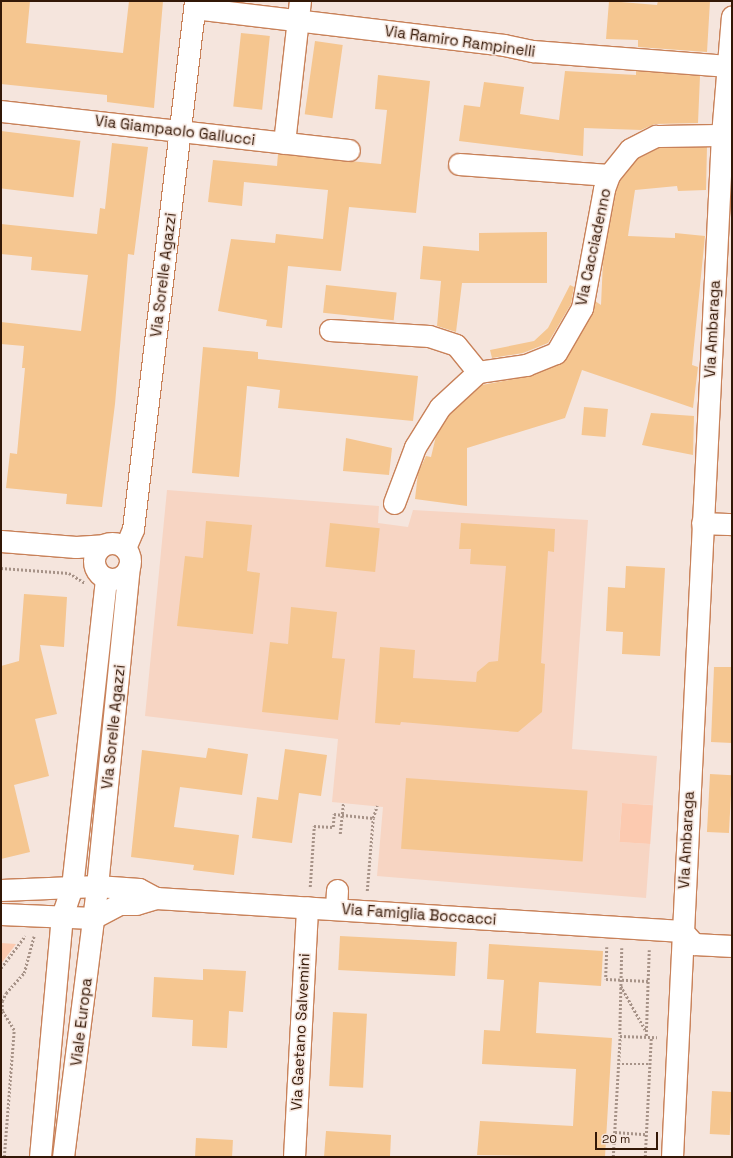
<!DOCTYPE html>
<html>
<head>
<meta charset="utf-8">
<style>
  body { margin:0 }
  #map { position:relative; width:733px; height:1158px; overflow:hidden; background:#f5e5dd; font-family:"Space Grotesk",sans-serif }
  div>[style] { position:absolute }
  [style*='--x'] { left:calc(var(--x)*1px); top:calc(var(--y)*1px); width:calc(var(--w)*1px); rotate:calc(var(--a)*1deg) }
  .built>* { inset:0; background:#f7d5c3 }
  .green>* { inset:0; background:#fccab0; transform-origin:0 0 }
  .building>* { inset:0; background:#f5c690; transform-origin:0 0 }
  .path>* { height:2.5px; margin-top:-1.25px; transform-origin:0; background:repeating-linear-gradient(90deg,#a79388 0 2px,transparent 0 4px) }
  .roads { filter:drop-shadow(1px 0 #c88159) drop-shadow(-1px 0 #c88159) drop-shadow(0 1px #c88159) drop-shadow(0 -1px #c88159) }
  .minor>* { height:21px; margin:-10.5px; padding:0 10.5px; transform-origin:10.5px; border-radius:10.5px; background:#fff }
  .minor>.ring { margin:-10.5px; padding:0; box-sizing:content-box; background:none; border:21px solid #fff; border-radius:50% }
  span { translate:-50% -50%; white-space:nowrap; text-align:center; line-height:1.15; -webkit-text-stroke:3px #f5e5dd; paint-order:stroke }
  .street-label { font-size:15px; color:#331807 }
  .frame { position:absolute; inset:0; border:2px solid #331807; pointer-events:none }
  .scale { position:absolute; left:595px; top:1132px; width:63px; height:18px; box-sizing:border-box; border:2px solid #331807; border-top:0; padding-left:5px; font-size:12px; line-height:14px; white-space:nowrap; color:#331807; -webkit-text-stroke:3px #f5e5dd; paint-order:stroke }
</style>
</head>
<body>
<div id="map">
  <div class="built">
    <i style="clip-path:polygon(167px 490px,379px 506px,378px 523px,408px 527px,413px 510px,588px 520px,572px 749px,657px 756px,653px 805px,622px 803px,619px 842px,650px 844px,646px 898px,377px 876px,383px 807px,332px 802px,338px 739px,145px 716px)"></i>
  </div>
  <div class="green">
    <i style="left:622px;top:803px;width:31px;height:39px;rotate:4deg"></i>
    <i style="clip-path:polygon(1px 943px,16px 944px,1px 964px)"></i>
  </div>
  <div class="building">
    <i style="clip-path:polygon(1px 1px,30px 1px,26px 43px,123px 53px,129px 1px,163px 1px,154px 108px,107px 102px,107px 95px,1px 84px)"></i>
    <i style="clip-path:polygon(609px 1px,657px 5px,658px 1px,710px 1px,707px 52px,638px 47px,638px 40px,606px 39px)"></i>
    <i style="left:241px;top:33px;width:29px;height:74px;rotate:6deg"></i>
    <i style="left:315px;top:41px;width:28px;height:74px;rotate:8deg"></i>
    <i style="clip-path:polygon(565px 71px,636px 75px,636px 71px,700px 76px,698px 123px,655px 124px,641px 130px,584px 128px,583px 156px,459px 141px,464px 105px,480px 107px,484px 82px,524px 87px,520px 114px,559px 120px)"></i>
    <i style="clip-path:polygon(378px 75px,430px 81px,416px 213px,349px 207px,341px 271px,288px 266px,282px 328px,266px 326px,267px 320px,218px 311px,231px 239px,275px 243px,276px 234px,323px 239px,328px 190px,244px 182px,242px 206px,208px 202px,213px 160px,277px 166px,278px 154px,381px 164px,387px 110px,375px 109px)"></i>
    <i style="left:1px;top:131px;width:80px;height:57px;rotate:7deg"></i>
    <i style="clip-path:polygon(112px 143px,148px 147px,134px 255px,128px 254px,115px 404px,102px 507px,66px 504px,67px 494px,6px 488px,10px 453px,17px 454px,25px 368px,22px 368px,24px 346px,1px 344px,1px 322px,81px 331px,88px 275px,31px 270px,32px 257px,1px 254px,1px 224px,97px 234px,100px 208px,105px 209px)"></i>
    <i style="clip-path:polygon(707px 147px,706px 190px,678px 191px,677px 186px,635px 190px,628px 236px,675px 238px,675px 233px,705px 236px,692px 365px,698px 367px,693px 408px,582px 370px,565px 418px,467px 448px,467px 506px,415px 499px,418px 473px,426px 456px,431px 457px,436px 436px,449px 415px,482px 385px,530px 376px,560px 364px,566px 359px,592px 314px,595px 301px,601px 305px,603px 261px,616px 192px,620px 181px,637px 159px,659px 148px)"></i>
    <i style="clip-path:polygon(547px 232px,547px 283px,462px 283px,456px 332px,437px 326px,441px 281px,420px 279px,423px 246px,479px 251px,479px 233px)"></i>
    <i style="left:326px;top:285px;width:71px;height:28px;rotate:6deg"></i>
    <i style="clip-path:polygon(570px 285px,574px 287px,571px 304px,548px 343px,523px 353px,492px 358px,490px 350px,534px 341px,548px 328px)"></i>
    <i style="clip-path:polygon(203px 347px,258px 352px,258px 359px,418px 376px,413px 421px,278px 408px,280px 390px,247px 386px,239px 477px,192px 473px)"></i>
    <i style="left:584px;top:407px;width:24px;height:28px;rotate:5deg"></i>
    <i style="clip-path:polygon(651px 413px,694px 416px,693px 455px,642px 445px)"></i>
    <i style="clip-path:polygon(346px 438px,392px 448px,389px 475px,343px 471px)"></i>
    <i style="clip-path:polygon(206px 521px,252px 525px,247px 571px,260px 573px,253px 634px,177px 626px,185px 556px,203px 558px)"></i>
    <i style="left:330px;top:523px;width:50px;height:44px;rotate:6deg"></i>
    <i style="clip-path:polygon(461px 523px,555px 529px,554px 552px,548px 551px,541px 663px,545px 664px,542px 712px,518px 732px,401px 722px,400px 725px,375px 723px,380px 647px,415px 650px,413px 678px,476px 682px,477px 672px,489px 662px,498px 661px,506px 566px,470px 564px,471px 549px,459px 549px)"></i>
    <i style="clip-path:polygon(626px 566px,665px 568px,660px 656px,622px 654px,623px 632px,606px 631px,608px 587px,625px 588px)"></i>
    <i style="clip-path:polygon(24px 594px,67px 597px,64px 647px,40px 645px,57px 714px,35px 719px,49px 776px,14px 785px,30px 852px,1px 859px,1px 666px,19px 661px)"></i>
    <i style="clip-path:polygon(291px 607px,337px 612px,332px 658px,345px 659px,338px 720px,262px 712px,270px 642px,288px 644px)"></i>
    <i style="clip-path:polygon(714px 667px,732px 667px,732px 743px,711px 742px)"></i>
    <i style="clip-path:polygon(208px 748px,248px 754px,242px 795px,180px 787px,174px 827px,239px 835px,234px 875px,193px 870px,194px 865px,131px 857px,142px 750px,206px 758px)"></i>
    <i style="clip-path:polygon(285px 749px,327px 755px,321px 796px,299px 793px,292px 843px,252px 838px,257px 797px,278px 800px)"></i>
    <i style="left:710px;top:774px;width:22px;height:58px;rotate:3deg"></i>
    <i style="left:406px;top:778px;width:182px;height:71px;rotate:4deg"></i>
    <i style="left:340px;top:936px;width:117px;height:34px;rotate:3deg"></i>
    <i style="clip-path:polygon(489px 944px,603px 951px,601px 986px,539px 982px,536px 1033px,612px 1038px,605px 1157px,477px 1155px,480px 1121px,573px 1126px,576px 1069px,482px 1064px,484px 1030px,500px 1031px,504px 980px,487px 979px)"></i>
    <i style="clip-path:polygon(203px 969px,246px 971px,243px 1012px,229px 1011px,227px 1048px,192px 1046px,193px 1020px,152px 1017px,154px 977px,203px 980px)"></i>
    <i style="left:333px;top:1012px;width:34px;height:74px;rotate:3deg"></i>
    <i style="left:712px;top:1091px;width:20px;height:43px;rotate:3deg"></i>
    <i style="clip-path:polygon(326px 1131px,391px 1135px,390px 1157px,324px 1157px)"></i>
    <i style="left:196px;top:1138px;width:37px;height:19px;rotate:3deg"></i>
  </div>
  <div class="path">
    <i style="--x:1;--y:568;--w:68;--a:4.2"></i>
    <i style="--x:69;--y:573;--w:19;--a:32"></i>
    <i style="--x:340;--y:834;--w:31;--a:-84"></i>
    <i style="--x:310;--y:887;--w:61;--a:-86.2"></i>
    <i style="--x:314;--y:826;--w:19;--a:3"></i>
    <i style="--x:333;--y:827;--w:13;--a:-86"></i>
    <i style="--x:334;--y:814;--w:39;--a:6"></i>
    <i style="--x:367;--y:891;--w:73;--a:-85.3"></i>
    <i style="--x:373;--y:818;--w:13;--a:-72"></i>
    <i style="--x:607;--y:947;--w:32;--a:92"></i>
    <i style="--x:606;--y:979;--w:42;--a:2.7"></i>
    <i style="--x:622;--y:948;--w:88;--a:91.3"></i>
    <i style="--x:620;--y:1036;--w:37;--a:2"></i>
    <i style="--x:1;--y:968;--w:40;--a:-53"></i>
    <i style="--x:621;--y:986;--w:51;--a:60.9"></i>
    <i style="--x:646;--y:1036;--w:86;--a:-88"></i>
    <i style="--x:618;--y:1064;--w:31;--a:0"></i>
    <i style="--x:615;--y:1132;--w:31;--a:4"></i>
    <i style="--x:4;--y:1157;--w:127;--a:-85.5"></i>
    <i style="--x:14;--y:1030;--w:22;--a:-122"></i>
    <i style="--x:2;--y:1011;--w:10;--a:-90"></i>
    <i style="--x:2;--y:1001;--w:9;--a:-63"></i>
    <i style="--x:6;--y:993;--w:27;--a:-48"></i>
    <i style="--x:24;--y:973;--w:38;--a:-75"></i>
    <i style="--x:613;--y:1157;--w:121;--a:-86.7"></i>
    <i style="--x:645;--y:1157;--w:120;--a:-87.1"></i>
  </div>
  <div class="roads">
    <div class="minor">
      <i style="--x:194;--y:8;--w:312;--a:6.8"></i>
      <i style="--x:504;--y:45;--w:30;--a:12"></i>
      <i style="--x:533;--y:51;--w:195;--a:4.4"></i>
      <i style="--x:1;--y:111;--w:350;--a:6.4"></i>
      <i style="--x:284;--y:143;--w:143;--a:-83.6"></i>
      <i style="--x:459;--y:164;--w:150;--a:4.2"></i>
      <i style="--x:330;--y:330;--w:99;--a:3.5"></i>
      <i style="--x:429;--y:336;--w:28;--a:18"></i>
      <i style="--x:456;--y:345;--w:35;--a:51"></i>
      <i style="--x:394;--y:503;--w:60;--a:-69.4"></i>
      <i style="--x:415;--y:447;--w:47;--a:-58"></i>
      <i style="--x:440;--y:407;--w:52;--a:-42.6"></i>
      <i style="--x:478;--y:372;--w:49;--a:-8.3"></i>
      <i style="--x:526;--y:365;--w:32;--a:-22"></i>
      <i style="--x:556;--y:353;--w:52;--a:-60"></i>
      <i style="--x:582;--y:308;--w:121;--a:-79.5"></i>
      <i style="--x:604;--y:189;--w:15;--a:-70"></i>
      <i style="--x:609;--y:175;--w:33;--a:-51"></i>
      <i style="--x:630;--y:149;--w:29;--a:-27"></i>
      <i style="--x:656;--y:136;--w:66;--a:-0.9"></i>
      <i style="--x:702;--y:523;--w:30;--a:2"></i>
      <i style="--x:1;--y:541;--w:75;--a:4.6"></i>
      <i style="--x:76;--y:547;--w:27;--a:-4"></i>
      <i class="ring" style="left:94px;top:543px;width:15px;height:15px"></i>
      <i style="--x:125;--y:548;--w:21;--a:-67"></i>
      <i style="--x:133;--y:529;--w:532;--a:-83.3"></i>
      <i style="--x:1;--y:890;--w:96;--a:-2.4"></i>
      <i style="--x:97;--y:886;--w:42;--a:4.1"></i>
      <i style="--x:139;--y:889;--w:19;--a:28"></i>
      <i style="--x:336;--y:909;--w:19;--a:-87"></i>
      <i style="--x:1;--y:914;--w:92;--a:2.5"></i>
      <i style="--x:93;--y:918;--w:30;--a:-28"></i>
      <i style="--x:119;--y:904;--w:17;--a:0"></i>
      <i style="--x:136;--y:904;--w:21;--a:-17"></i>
      <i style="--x:156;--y:898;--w:527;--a:3.59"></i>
      <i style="--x:682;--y:931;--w:18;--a:47"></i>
      <i style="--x:694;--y:944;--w:38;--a:3"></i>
      <i style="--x:40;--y:1157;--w:242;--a:-84.8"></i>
      <i style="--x:62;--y:916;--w:31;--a:-71"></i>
      <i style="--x:72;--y:887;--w:311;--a:-83.7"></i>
      <i style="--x:63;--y:1157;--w:273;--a:-82.8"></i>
      <i style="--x:97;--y:886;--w:321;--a:-84.3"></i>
      <i style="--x:294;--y:1157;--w:250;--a:-87"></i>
      <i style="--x:672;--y:1157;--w:1023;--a:-87.2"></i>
      <i style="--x:722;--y:135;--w:119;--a:-85.2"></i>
    </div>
  </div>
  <div class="street-label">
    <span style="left:460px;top:41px;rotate:8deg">Via Ramiro Rampinelli</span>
    <span style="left:175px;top:130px;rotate:7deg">Via Giampaolo Gallucci</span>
    <span style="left:593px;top:247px;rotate:-78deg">Via Cacciadenno</span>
    <span style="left:163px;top:275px;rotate:-83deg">Via Sorelle Agazzi</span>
    <span style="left:712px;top:329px;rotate:-87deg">Via Ambaraga</span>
    <span style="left:113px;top:727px;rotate:-84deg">Via Sorelle Agazzi</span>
    <span style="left:686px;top:840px;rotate:-87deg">Via Ambaraga</span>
    <span style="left:419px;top:914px;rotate:4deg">Via Famiglia Boccacci</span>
    <span style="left:81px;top:1022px;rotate:-83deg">Viale Europa</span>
    <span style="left:300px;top:1032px;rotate:-87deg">Via Gaetano Salvemini</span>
  </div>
  <div class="frame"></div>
  <div class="scale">20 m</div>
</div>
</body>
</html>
